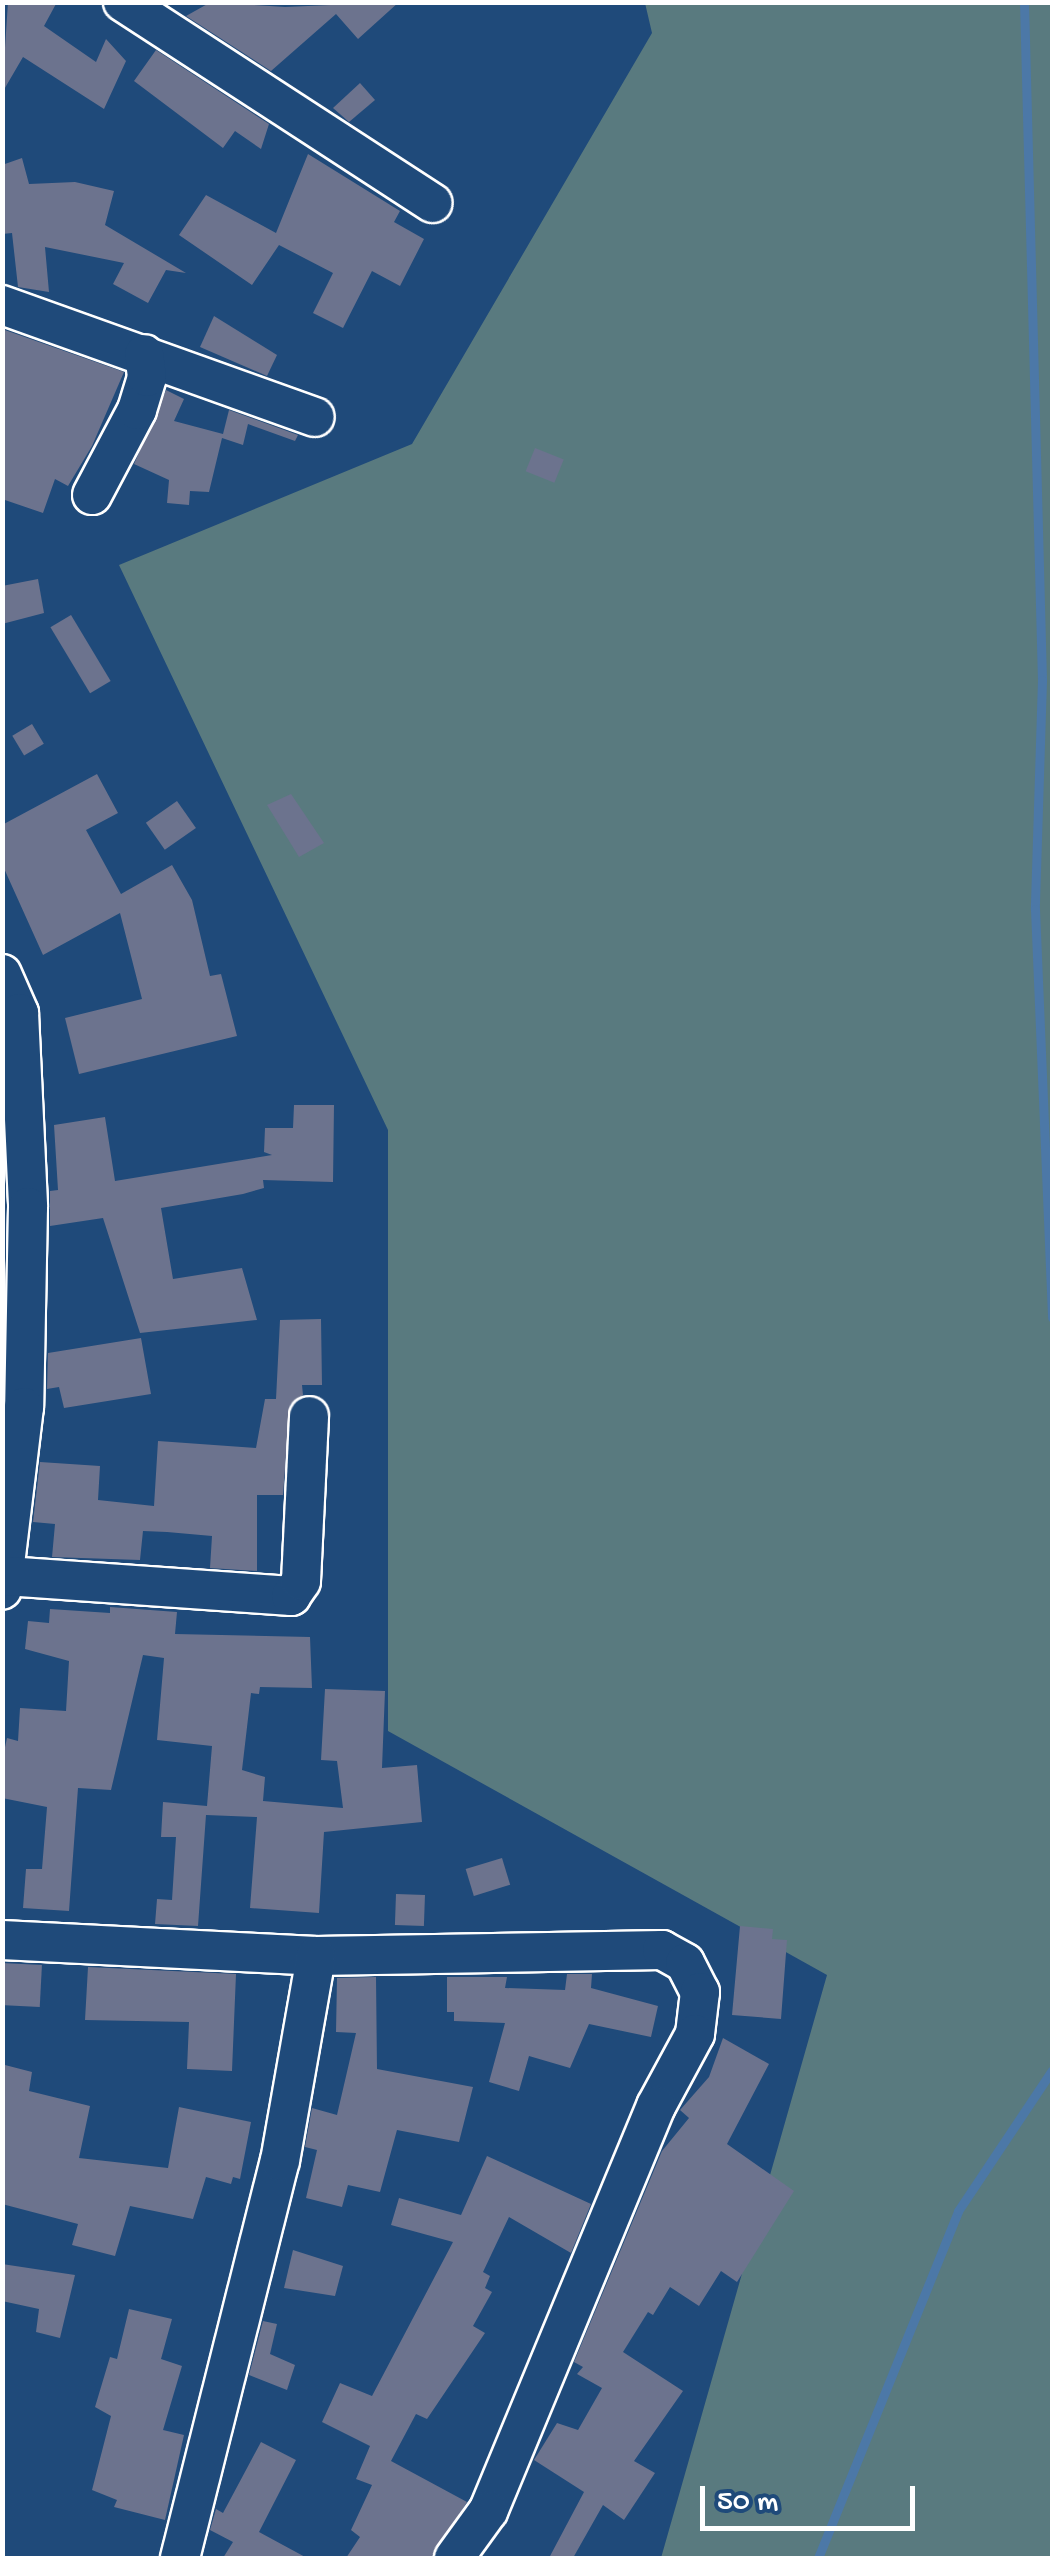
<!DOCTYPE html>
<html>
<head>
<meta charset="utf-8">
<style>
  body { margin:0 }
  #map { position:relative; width:1055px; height:2561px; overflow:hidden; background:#1f4a7a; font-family:"Gochi Hand",sans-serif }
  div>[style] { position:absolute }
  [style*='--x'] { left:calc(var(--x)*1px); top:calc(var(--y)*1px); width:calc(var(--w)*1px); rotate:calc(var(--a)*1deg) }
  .green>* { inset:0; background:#597a7f }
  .stream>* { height:9px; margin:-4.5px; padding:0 4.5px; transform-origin:4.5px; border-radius:4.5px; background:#4c78a7 }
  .building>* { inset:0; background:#6c738e; transform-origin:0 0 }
  .roads { filter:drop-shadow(2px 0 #fff) drop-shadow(-2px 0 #fff) drop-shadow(0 2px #fff) drop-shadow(0 -2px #fff) }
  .minor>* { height:38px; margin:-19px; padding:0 19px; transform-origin:19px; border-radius:19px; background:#1f4a7a }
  span { translate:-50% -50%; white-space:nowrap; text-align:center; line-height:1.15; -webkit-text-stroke:9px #1f4a7a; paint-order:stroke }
  .frame { position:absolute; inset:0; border:5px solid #fff; pointer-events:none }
  .scale { position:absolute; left:700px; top:2486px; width:215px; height:45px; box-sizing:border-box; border:5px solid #fff; border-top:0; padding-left:12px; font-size:30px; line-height:35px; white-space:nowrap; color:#fff; -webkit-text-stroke:8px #1f4a7a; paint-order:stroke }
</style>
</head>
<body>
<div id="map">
  <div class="green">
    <i style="clip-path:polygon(645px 3px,1052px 3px,1052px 2558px,661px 2558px,827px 1975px,388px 1731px,388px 1130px,119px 565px,412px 444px,652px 33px)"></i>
  </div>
  <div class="stream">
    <i style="--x:1024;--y:2;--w:678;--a:88.48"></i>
    <i style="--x:1042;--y:680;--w:229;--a:91.8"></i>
    <i style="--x:1035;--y:909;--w:409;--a:87.6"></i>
    <i style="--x:818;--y:2558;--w:374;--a:-68"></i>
    <i style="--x:958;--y:2211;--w:169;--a:-56.3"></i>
  </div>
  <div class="building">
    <i style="clip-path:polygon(8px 2px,57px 2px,44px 26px,96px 62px,106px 39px,126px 61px,104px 109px,23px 57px,2px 93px)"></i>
    <i style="clip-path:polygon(211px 2px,285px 7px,399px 2px,358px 39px,336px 14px,271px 71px,186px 16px)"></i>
    <i style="clip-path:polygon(156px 50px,269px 124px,261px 149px,235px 131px,223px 148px,134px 81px)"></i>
    <i style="clip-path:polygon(360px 83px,375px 100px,349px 122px,333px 108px)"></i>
    <i style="clip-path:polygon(308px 154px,400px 211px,394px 222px,424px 239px,400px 286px,372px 271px,343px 328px,313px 313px,333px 273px,279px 245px,252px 285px,179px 235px,206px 195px,276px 233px)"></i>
    <i style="clip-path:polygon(22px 158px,29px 184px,75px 182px,114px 191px,105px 225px,186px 273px,166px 270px,148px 303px,113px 284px,124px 263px,45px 247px,49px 292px,18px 287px,12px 233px,2px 234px,2px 165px)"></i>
    <i style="clip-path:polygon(214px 316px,277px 355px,267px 376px,200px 347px)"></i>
    <i style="clip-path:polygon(2px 329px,124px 372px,92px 446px,68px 486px,55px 479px,43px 513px,2px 499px)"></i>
    <i style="clip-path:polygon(166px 390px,184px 399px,174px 421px,223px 434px,229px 410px,298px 435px,295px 441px,248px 424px,243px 445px,222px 438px,209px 492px,190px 491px,189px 505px,167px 503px,169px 480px,134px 464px)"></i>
    <i style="left:535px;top:448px;width:31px;height:25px;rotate:22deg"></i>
    <i style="clip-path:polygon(38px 579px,44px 613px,2px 624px,2px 586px)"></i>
    <i style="left:71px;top:615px;width:77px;height:24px;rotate:59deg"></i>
    <i style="left:32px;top:724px;width:23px;height:23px;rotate:59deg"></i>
    <i style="clip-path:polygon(97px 774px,118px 813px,86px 830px,121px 894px,172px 865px,192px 900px,210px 976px,221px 974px,237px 1036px,79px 1074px,65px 1018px,142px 999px,120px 913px,43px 955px,2px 864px,2px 825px)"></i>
    <i style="clip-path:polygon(291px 794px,324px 843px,299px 857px,267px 805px)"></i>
    <i style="left:177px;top:801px;width:33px;height:38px;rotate:55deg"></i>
    <i style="clip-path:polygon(294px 1105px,334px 1105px,333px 1182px,263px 1180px,264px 1188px,243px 1194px,161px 1208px,173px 1279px,242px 1268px,257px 1320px,140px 1333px,103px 1218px,50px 1226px,50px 1191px,58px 1190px,54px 1125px,105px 1117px,115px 1181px,272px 1155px,264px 1152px,265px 1128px,293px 1128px)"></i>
    <i style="clip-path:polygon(321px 1319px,322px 1385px,302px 1385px,303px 1395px,290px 1405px,283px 1495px,257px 1495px,257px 1571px,210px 1568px,212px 1536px,167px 1532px,143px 1531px,140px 1560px,52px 1557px,55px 1524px,33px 1522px,40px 1462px,100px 1466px,98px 1500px,154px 1506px,158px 1441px,256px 1448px,265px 1399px,276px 1399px,280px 1320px)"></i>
    <i style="clip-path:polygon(141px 1338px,151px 1394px,64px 1408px,59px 1387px,47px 1389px,48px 1353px)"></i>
    <i style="clip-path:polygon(110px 1607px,177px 1612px,175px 1634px,310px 1637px,312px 1688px,260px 1687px,259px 1694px,251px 1693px,242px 1770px,265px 1777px,263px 1801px,343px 1808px,337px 1761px,321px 1760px,325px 1689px,385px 1691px,382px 1768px,417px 1765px,422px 1822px,324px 1832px,319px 1913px,250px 1908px,257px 1817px,206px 1815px,198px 1926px,155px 1924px,157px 1899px,172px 1900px,176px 1837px,161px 1837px,163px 1802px,207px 1806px,212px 1746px,157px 1740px,164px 1658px,143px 1655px,111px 1790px,78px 1788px,69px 1911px,23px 1908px,26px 1869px,42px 1869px,47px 1807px,2px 1798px,2px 1761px,7px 1738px,18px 1741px,20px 1708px,66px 1711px,69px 1661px,25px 1649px,28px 1621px,49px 1623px,50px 1609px,110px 1613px)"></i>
    <i style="left:502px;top:1858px;width:28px;height:38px;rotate:73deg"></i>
    <i style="left:396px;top:1894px;width:29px;height:31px;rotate:2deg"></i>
    <i style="clip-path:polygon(740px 1926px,773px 1929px,772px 1939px,787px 1940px,781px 2019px,732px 2015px)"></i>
    <i style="left:2px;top:1963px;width:40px;height:42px;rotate:3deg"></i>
    <i style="clip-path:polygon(88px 1967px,236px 1974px,232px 2071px,187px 2069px,189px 2022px,85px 2020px)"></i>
    <i style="clip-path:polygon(567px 1974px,592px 1974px,591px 1988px,658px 2006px,651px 2037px,589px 2024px,570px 2068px,529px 2056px,519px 2091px,489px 2082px,505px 2023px,454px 2021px,454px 2012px,447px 2012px,447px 1977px,507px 1977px,505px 1988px,565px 1990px)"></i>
    <i style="clip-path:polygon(376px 1977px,377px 2069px,473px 2087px,459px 2142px,397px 2130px,380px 2192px,348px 2185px,342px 2207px,306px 2198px,317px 2150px,305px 2147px,312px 2108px,337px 2115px,356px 2033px,336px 2032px,337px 1978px)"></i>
    <i style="clip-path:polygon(723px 2038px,769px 2064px,727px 2144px,794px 2191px,737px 2282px,721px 2271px,699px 2306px,670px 2287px,653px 2315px,648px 2312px,623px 2352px,683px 2391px,634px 2461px,655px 2473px,624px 2520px,603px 2505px,573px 2558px,549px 2558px,584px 2492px,534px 2460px,557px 2423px,578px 2430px,602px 2388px,577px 2374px,583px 2367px,574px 2362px,662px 2151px,689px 2118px,680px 2110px,709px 2077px)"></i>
    <i style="clip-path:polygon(5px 2065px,32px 2072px,29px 2091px,90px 2106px,79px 2158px,168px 2168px,179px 2107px,251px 2122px,240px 2179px,233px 2177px,231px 2184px,206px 2177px,193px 2219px,130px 2206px,115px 2256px,72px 2245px,78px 2224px,2px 2204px)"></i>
    <i style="clip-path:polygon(487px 2156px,591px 2204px,571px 2253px,509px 2217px,483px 2272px,490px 2276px,485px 2288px,492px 2292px,473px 2326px,485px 2333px,427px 2419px,416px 2414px,391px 2461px,467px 2502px,432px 2558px,346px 2558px,360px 2537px,351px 2530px,372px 2485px,356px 2479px,370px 2446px,322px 2422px,340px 2383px,372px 2396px,453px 2242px,391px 2225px,399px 2198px,461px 2215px)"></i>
    <i style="clip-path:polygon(293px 2250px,343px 2266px,335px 2296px,284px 2288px)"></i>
    <i style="clip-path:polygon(2px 2264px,75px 2275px,60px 2338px,36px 2332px,39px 2309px,2px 2301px)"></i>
    <i style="clip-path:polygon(129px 2309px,172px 2319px,161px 2359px,182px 2366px,163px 2430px,184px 2435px,165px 2520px,114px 2507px,117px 2500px,92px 2490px,111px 2416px,95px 2407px,110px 2357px,117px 2359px)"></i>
    <i style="clip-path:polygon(263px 2321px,277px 2324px,270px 2354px,295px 2365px,287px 2390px,249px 2375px)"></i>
    <i style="clip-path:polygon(261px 2442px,296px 2460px,259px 2532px,307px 2558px,223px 2558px,233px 2542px,210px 2530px,216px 2509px,223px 2513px)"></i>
  </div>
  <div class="roads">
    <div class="minor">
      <i style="--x:123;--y:2;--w:369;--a:33"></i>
      <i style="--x:2;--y:305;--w:332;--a:19.7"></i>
      <i style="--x:92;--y:495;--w:96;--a:-62.1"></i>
      <i style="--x:137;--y:410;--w:34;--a:-73"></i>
      <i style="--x:147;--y:377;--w:23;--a:-97"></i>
      <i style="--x:2;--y:974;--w:43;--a:66.4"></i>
      <i style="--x:19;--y:1013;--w:194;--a:87.3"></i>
      <i style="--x:28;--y:1207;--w:200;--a:91.1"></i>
      <i style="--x:24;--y:1407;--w:184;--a:96.9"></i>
      <i style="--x:6;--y:1576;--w:286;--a:4"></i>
      <i style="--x:291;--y:1596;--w:18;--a:-56"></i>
      <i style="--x:301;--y:1581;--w:165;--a:-87.2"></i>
      <i style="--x:2;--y:1940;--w:314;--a:2.9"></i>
      <i style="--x:316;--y:1956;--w:346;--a:-1"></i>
      <i style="--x:662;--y:1950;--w:26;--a:29"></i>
      <i style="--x:685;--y:1963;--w:33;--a:63"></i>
      <i style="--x:700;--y:1992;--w:42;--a:96.8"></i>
      <i style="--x:695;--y:2034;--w:82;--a:118.4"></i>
      <i style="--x:656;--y:2106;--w:438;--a:112.5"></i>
      <i style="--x:488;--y:2511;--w:58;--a:125.9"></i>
      <i style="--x:180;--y:2558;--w:409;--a:-75.9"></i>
      <i style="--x:280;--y:2161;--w:208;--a:-80"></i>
    </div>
  </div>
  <div class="frame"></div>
  <div class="scale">50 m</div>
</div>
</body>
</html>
